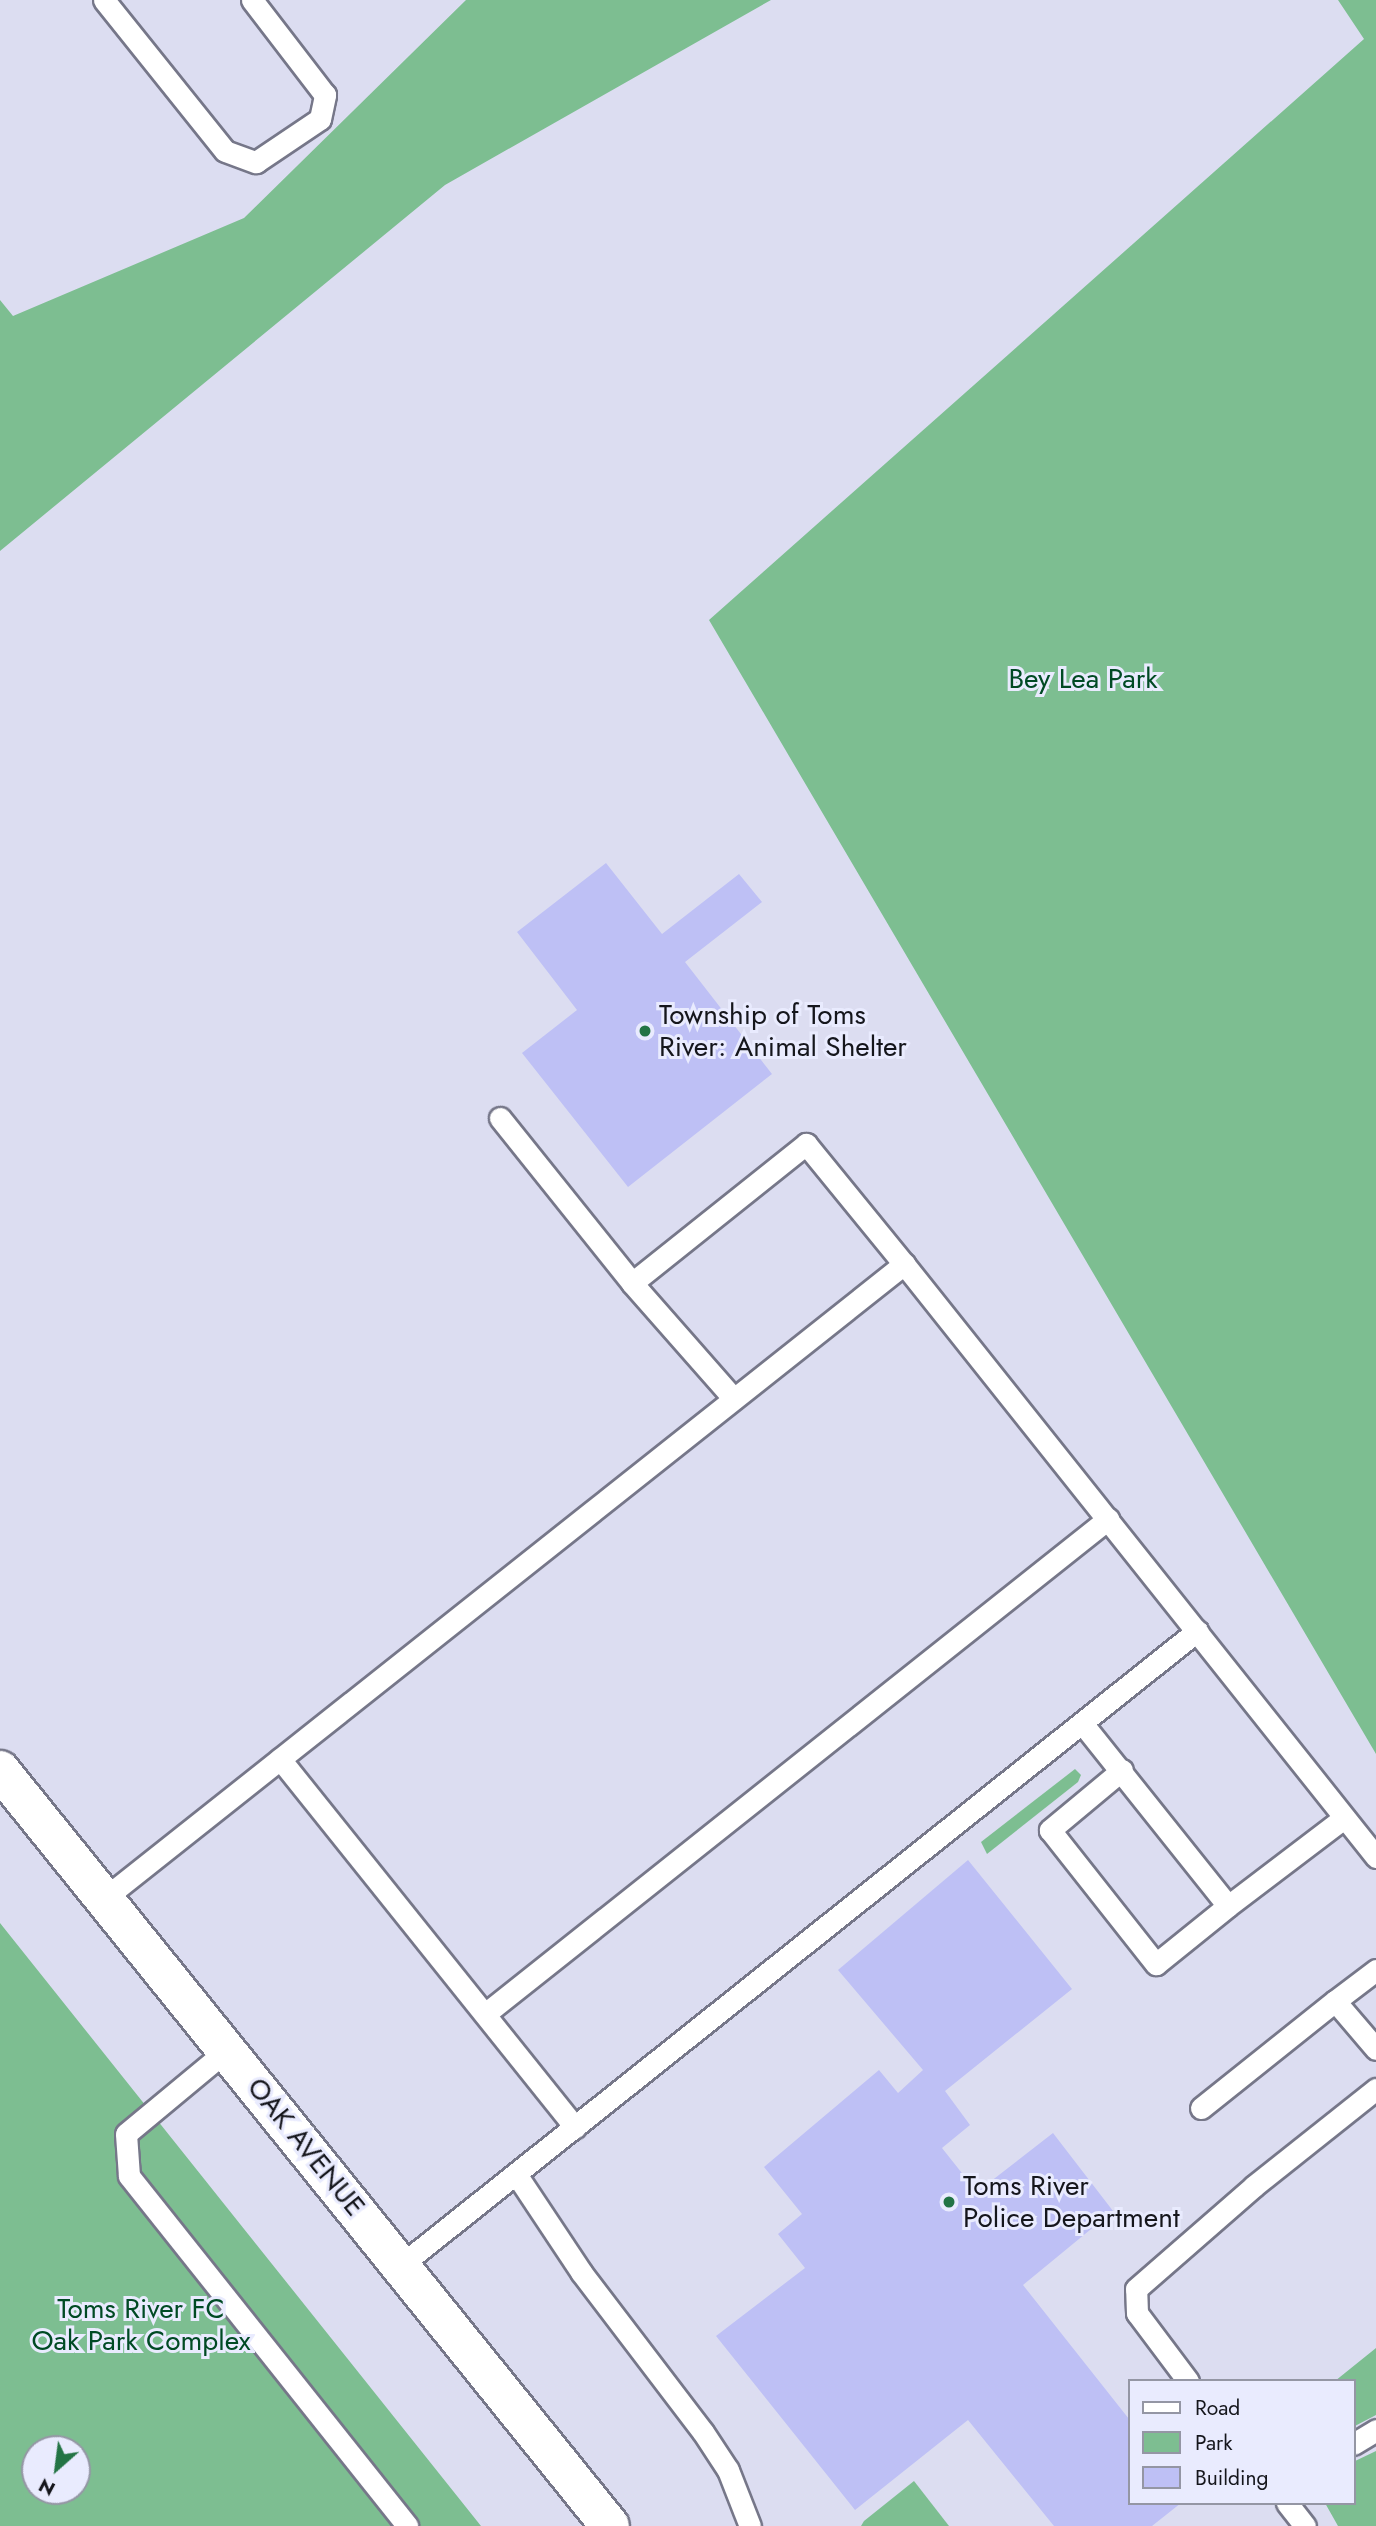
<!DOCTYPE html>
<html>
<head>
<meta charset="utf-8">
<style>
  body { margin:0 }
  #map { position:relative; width:1376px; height:2526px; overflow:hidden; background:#dcddf1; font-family:Jost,sans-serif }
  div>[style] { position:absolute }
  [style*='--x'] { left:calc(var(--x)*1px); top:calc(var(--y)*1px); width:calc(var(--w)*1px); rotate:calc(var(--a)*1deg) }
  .green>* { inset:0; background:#7dbe91 }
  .building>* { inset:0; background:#bec0f5 }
  .roads { filter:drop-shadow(2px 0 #767789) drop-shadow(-2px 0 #767789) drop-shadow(0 2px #767789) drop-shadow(0 -2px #767789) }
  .service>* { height:21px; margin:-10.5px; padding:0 10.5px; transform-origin:10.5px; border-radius:10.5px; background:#fff }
  .tertiary>* { height:38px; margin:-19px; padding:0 19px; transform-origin:19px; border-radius:19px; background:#fff }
  .dots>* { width:19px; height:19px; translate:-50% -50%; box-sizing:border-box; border:4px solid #e9ebfe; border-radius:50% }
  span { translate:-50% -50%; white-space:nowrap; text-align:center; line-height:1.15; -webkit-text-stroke:6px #e9ebfe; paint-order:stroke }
  .park-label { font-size:28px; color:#004a24 }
  .poi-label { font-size:28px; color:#15161c }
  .left { translate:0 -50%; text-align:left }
  .street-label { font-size:28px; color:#15161c }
  .legend { position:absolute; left:1128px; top:2379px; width:228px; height:126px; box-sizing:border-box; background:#e9ebfe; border:2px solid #9496a4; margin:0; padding:9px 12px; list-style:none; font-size:21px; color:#15161c }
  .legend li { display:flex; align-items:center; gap:14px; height:35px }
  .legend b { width:35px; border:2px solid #9496a4 }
  .north { position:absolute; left:21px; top:2435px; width:70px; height:70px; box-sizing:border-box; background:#e9ebfe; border:2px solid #9496a4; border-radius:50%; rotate:208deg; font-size:19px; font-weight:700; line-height:28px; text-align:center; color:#15161c }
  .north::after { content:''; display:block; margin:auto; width:24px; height:32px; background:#237445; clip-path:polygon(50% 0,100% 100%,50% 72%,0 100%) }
</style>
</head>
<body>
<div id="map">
  <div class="green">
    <i style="clip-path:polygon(466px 0,771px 0,445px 185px,0 551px,0 300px,13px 316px,244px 218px)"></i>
    <i style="clip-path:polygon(1338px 0,1376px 0,1376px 1754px,709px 620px,1364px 39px)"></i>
    <i style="clip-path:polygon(1075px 1769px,1081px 1775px,1078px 1782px,987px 1854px,981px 1842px)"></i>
    <i style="clip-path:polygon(evenodd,0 1923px,481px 2526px,0 2526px,0 1923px,35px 2449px,77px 2449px,77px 2491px,35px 2491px,35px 2449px)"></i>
    <i style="clip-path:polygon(1376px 2348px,1376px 2415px,1353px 2427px,1353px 2381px,1335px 2381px)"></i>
    <i style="clip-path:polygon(1376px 2451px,1376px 2526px,1338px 2526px,1325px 2503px,1353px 2503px,1353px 2462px)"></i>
    <i style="clip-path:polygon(914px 2481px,949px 2526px,861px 2526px,864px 2521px)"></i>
  </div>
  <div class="building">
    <i style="clip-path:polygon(606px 863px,662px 934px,739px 874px,762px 902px,685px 962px,772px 1074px,628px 1187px,522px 1053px,577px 1010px,517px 932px)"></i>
    <i style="clip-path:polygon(968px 1860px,1072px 1989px,945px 2091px,970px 2125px,942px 2148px,977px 2192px,1053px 2133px,1113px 2211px,1023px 2285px,1129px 2419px,1129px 2503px,1181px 2503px,1152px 2526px,1054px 2526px,968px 2420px,855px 2510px,716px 2336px,805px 2268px,778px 2234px,802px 2214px,764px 2167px,879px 2070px,898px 2093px,923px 2070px,838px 1970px)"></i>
  </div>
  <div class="roads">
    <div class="service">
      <i style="--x:104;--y:0;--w:193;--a:51.3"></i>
      <i style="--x:225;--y:151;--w:33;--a:20"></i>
      <i style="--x:256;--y:162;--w:77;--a:-33.9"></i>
      <i style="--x:320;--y:119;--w:25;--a:-78"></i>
      <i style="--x:325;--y:95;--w:120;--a:-127.5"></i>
      <i style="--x:500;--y:1118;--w:211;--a:51.3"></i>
      <i style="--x:632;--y:1283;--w:154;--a:48.7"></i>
      <i style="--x:632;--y:1283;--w:223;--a:-38.6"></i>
      <i style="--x:806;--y:1144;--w:155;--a:50.8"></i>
      <i style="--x:1082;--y:1723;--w:234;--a:51.4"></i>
      <i style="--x:1228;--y:1906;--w:146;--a:-37.2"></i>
      <i style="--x:280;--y:1759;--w:472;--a:51.3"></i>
      <i style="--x:1122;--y:1770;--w:94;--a:140.2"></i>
      <i style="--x:1050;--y:1830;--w:171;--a:51.7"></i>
      <i style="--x:1156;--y:1964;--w:92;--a:-38.9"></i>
      <i style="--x:106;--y:1897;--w:1019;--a:-38.42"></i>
      <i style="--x:904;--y:1264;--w:758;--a:51.48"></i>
      <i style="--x:1376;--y:1970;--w:51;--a:142.9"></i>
      <i style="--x:1335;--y:2001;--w:63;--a:49.5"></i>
      <i style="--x:485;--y:2014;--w:796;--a:-38.47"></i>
      <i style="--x:227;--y:2050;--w:131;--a:140.3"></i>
      <i style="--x:126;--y:2134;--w:42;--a:85.9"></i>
      <i style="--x:129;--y:2176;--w:447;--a:51.5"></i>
      <i style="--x:1201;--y:2108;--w:171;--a:-38.6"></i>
      <i style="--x:516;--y:2174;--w:118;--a:56.4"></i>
      <i style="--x:581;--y:2272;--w:201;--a:52.7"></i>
      <i style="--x:703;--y:2432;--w:45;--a:56.7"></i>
      <i style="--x:728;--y:2470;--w:60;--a:68.6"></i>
      <i style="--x:401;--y:2265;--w:1018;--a:-38.54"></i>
      <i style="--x:1188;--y:2381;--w:85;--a:-126.9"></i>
      <i style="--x:1137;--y:2313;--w:24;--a:-92"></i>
      <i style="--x:1136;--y:2289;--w:157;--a:-41.1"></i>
      <i style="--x:1254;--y:2186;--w:156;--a:-38.5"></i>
      <i style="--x:1353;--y:2444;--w:27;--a:-31"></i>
      <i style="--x:1287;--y:2503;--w:29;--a:52"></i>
    </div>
    <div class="tertiary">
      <i style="--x:0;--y:1770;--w:971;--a:51.1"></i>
    </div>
  </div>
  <div class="dots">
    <i style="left:645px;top:1031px;background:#237445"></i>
    <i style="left:949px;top:2202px;background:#237445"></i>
  </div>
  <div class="park-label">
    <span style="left:1083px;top:679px">Bey Lea Park</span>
    <span style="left:141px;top:2325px">Toms River FC<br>Oak Park Complex</span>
  </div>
  <div class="poi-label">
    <span class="left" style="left:659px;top:1031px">Township of Toms<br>River: Animal Shelter</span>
    <span class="left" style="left:963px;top:2202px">Toms River<br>Police Department</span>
  </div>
  <div class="street-label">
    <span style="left:306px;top:2147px;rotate:51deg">OAK AVENUE</span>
  </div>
  <ul class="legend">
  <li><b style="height:9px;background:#fff"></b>Road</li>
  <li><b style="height:19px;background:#7dbe91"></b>Park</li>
  <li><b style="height:19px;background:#bec0f5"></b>Building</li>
  </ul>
  <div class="north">N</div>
</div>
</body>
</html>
